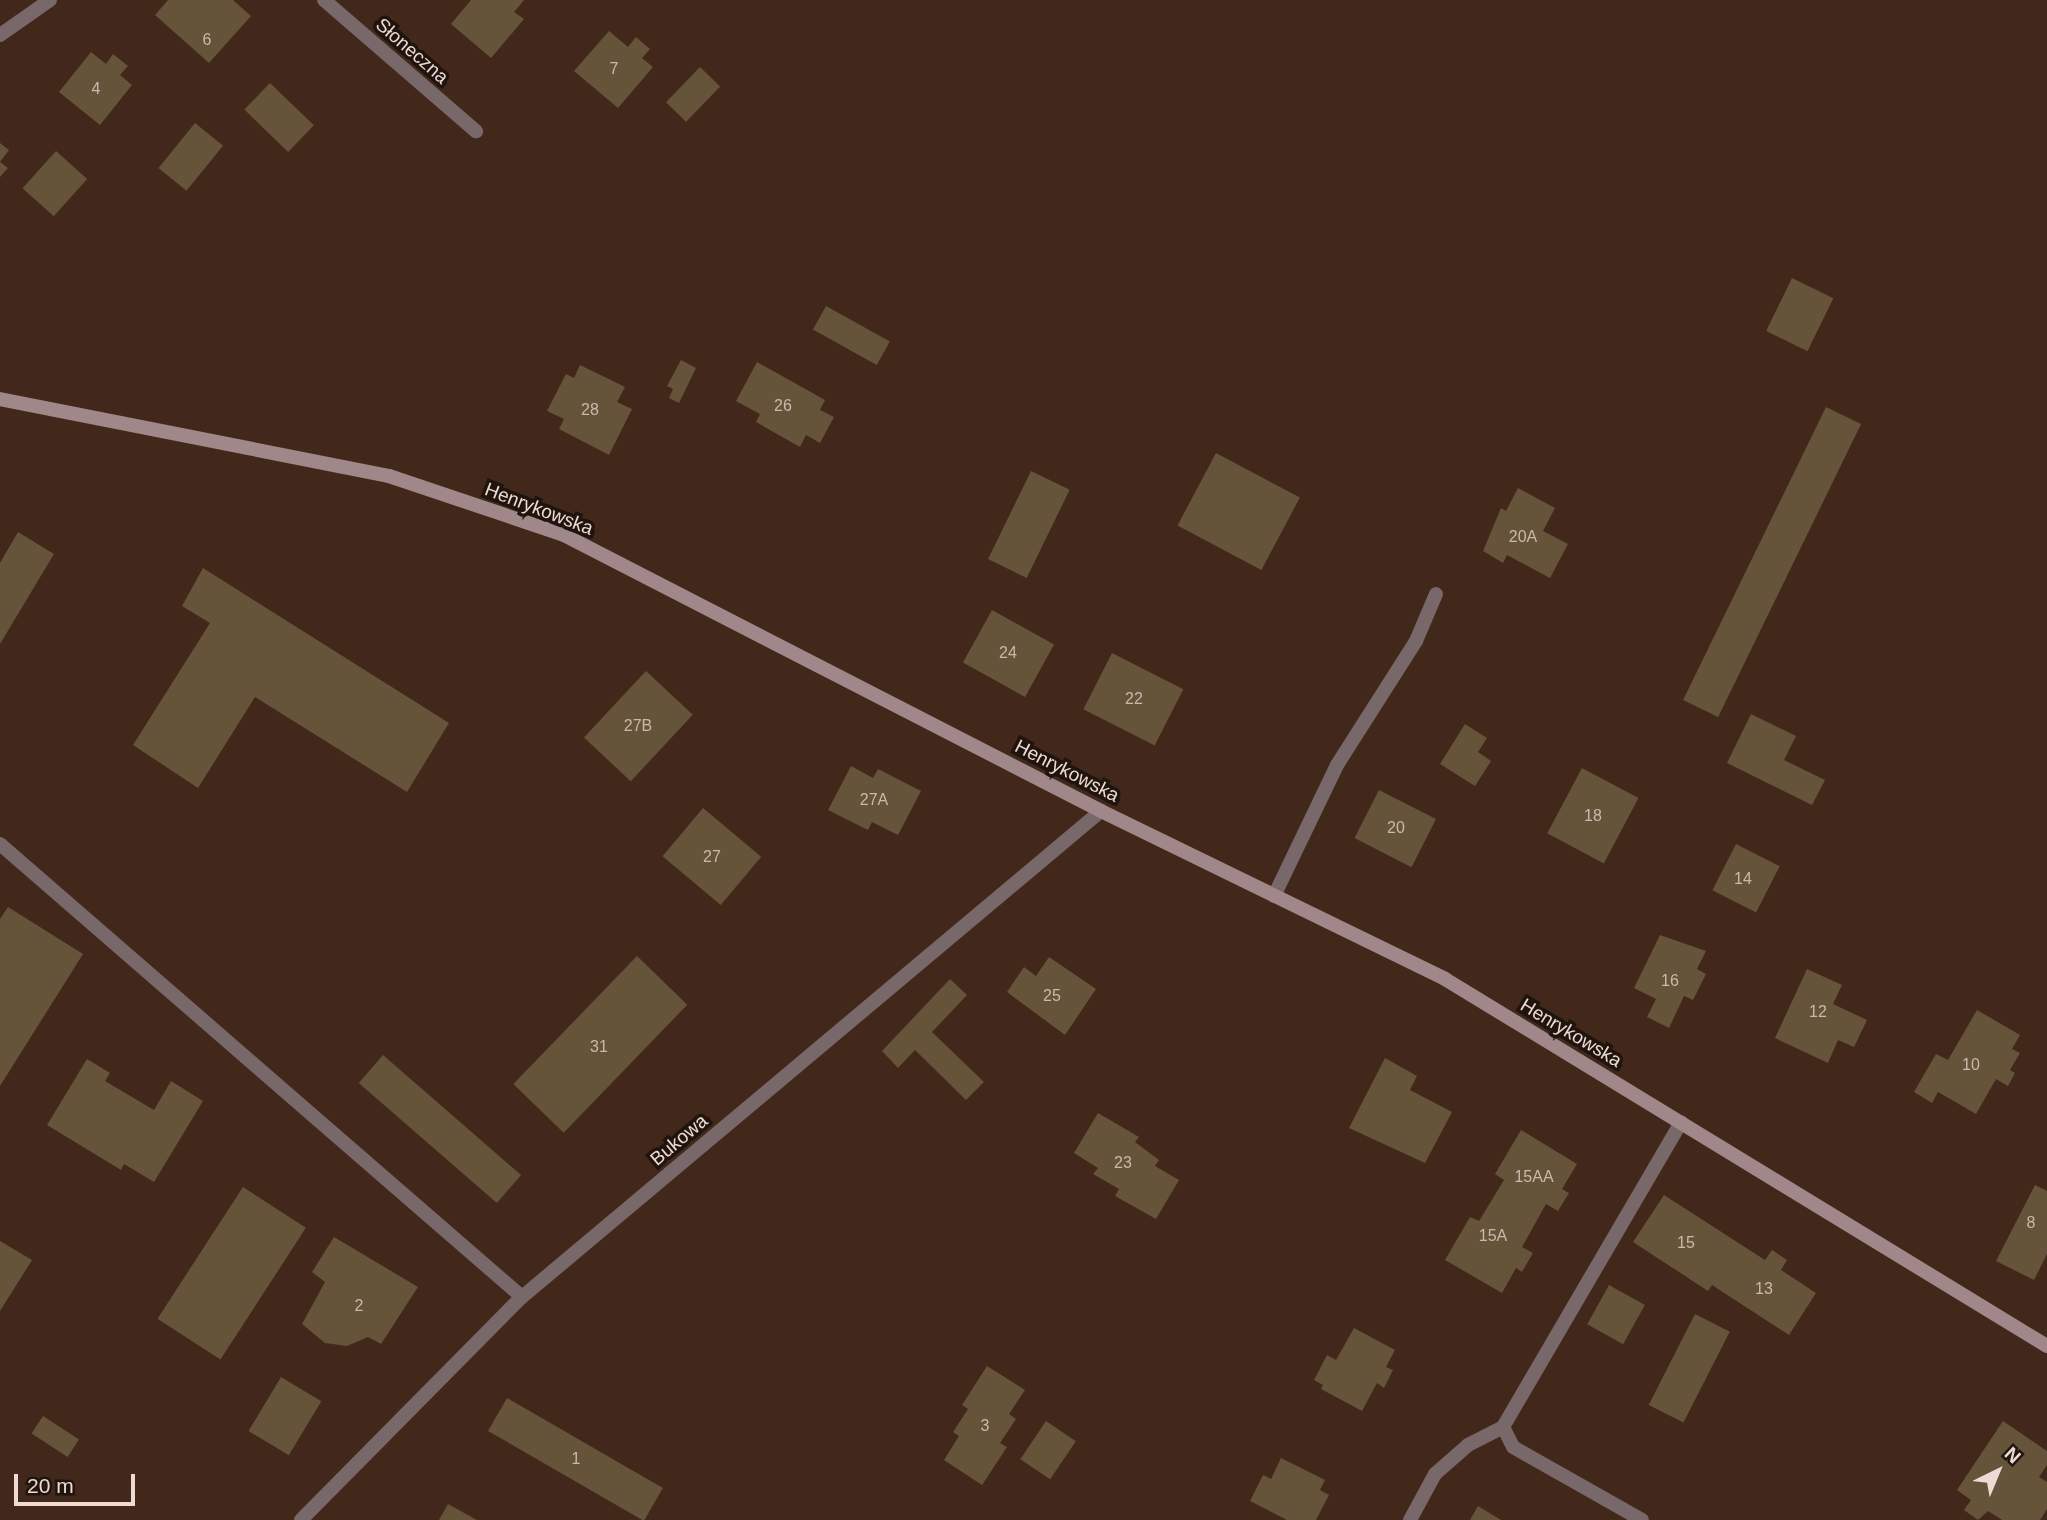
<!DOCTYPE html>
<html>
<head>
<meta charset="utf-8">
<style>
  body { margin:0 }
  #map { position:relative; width:2047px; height:1520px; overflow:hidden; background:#42281b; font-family:Helvetica,sans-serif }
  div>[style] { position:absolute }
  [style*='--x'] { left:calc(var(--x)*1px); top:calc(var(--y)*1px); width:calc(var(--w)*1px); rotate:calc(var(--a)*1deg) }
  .building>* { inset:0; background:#65533a; transform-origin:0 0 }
  .lane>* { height:14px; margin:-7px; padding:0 7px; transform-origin:7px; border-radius:7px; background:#786869 }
  .street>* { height:14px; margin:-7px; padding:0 7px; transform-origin:7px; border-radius:7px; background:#786869 }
  .secondary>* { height:14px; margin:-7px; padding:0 7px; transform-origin:7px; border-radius:7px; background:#a0878a }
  span { translate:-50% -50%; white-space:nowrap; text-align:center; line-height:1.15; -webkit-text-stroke:7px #20140e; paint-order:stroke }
  .number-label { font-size:16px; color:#cbb9ad }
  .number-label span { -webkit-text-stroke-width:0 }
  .street-label { font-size:19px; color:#eddbd3 }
  .north { position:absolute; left:1963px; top:1436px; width:70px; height:70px; -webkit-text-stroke:5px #20140e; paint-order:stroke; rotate:43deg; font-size:19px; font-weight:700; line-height:28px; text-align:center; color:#eddbd3 }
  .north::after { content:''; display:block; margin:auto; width:24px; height:32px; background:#eddbd3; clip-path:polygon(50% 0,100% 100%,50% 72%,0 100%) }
  .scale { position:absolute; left:14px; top:1474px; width:121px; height:32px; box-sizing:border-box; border:4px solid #eddbd3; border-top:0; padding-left:9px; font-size:21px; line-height:24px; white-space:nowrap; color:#eddbd3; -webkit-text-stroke:5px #20140e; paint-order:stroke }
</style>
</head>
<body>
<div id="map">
  <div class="building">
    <i style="clip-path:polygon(168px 0,233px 0,251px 16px,209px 63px,155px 15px)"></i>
    <i style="clip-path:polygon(471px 0,524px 0,514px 12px,524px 19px,491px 58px,451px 24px)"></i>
    <i style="clip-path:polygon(609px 31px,628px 47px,636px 37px,650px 49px,642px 58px,653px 67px,618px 108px,574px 71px)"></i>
    <i style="clip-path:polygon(91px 52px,106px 64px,113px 54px,128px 66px,120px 75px,132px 85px,100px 125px,59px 92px)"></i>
    <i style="left:700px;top:67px;width:28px;height:49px;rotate:44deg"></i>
    <i style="left:270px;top:83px;width:61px;height:37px;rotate:44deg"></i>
    <i style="left:195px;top:123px;width:36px;height:58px;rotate:39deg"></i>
    <i style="clip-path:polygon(0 143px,9px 150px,0 162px,8px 168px,0 177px)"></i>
    <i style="left:56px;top:151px;width:42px;height:50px;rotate:42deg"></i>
    <i style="left:1792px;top:278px;width:46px;height:59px;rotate:26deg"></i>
    <i style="left:826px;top:306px;width:73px;height:27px;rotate:29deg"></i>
    <i style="clip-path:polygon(681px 360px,696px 368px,679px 403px,669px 398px,673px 389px,667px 386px)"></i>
    <i style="clip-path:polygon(757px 362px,825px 400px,820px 410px,834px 417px,820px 443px,806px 435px,800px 447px,756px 422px,760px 414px,736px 401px)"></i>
    <i style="clip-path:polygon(580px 365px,625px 387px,617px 402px,632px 409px,609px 455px,559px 429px,564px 419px,547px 411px,566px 374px,574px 378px)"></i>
    <i style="left:1826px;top:407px;width:39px;height:326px;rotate:26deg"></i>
    <i style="left:1216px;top:453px;width:95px;height:82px;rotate:28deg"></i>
    <i style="left:1031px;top:471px;width:43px;height:98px;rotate:26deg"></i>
    <i style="clip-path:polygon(1518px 488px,1555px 508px,1543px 531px,1568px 544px,1550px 578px,1507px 555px,1503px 563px,1483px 551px,1501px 508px,1506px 511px)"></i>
    <i style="clip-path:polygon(18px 532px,54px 554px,0 644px,0 563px)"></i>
    <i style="clip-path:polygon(203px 568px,449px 723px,407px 792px,255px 697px,198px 788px,133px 745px,210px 623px,182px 606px)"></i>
    <i style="left:992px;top:610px;width:71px;height:60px;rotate:29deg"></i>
    <i style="left:1112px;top:653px;width:80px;height:63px;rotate:27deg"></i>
    <i style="left:646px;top:671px;width:64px;height:91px;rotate:43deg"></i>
    <i style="clip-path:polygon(1751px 714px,1796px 736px,1784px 760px,1825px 780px,1812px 805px,1727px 763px)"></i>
    <i style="clip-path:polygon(1465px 724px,1487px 738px,1478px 752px,1491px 761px,1475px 786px,1440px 764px)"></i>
    <i style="clip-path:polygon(851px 766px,873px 778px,878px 769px,921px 791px,898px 835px,872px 822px,868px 830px,828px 810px)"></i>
    <i style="left:1582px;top:768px;width:64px;height:74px;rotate:28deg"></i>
    <i style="left:1379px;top:790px;width:64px;height:54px;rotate:27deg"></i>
    <i style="left:703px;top:808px;width:76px;height:63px;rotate:40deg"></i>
    <i style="left:1736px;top:844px;width:49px;height:52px;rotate:27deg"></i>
    <i style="clip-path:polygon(8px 907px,83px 954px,0 1086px,0 919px)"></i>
    <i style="clip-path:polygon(1660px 935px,1706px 951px,1697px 969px,1706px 974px,1693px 1000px,1684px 996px,1669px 1028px,1647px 1017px,1656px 999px,1634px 988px)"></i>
    <i style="left:637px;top:956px;width:70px;height:178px;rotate:44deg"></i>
    <i style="clip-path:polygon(1049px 957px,1096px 989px,1065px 1035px,1007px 992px,1024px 967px,1036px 976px)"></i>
    <i style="clip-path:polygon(1807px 969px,1842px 985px,1833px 1004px,1867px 1020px,1854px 1047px,1838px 1040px,1828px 1063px,1775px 1038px)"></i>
    <i style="clip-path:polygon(950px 979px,967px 995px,932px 1032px,984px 1082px,966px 1100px,915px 1050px,898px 1068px,882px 1051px)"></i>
    <i style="clip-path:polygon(1977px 1010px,2020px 1035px,2012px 1049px,2020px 1053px,2010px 1070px,2015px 1073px,2008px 1086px,1996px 1079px,1976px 1114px,1938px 1092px,1932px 1103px,1914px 1092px,1936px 1054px,1948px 1060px)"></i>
    <i style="left:383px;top:1055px;width:183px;height:37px;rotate:41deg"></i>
    <i style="clip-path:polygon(1385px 1058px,1417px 1076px,1410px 1090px,1452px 1112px,1425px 1163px,1349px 1128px)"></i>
    <i style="clip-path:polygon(87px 1059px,110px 1073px,105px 1081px,154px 1110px,171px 1081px,203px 1101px,154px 1182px,124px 1164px,121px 1170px,47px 1125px)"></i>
    <i style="clip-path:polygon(1098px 1113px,1139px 1137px,1135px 1142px,1159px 1160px,1155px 1166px,1179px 1180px,1156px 1219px,1115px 1196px,1119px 1189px,1093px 1174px,1098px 1168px,1074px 1153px)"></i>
    <i style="clip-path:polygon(1521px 1130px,1577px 1164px,1562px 1189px,1569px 1193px,1558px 1211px,1546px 1204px,1522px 1247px,1533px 1253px,1522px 1272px,1516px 1268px,1502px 1293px,1445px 1260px,1470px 1217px,1479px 1221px,1504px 1180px,1495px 1174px)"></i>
    <i style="clip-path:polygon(2035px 1185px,2047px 1191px,2047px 1254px,2034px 1280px,1996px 1261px)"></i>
    <i style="left:243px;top:1187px;width:75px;height:157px;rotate:33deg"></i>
    <i style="clip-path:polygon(1664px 1195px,1765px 1260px,1772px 1250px,1787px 1260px,1781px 1270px,1816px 1293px,1789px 1335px,1712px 1285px,1708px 1291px,1633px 1242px)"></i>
    <i style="clip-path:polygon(334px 1237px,418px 1287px,381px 1344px,368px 1337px,347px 1346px,325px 1343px,302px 1324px,325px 1282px,312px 1272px)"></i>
    <i style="clip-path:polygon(0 1241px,32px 1260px,0 1311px)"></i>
    <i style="left:1609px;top:1285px;width:41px;height:45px;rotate:29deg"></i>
    <i style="left:1695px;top:1314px;width:39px;height:102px;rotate:27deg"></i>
    <i style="clip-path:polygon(1354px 1328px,1395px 1350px,1386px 1367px,1393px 1370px,1384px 1388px,1377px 1383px,1362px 1411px,1321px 1389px,1323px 1385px,1314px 1380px,1327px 1355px,1336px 1360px)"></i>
    <i style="clip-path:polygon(987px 1366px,1025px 1390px,1009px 1414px,1016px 1419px,1000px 1443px,1007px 1447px,982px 1485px,944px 1460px,959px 1436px,953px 1432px,968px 1409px,962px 1405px)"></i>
    <i style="left:281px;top:1377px;width:47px;height:63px;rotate:31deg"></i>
    <i style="left:507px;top:1398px;width:180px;height:38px;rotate:30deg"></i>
    <i style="left:43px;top:1416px;width:43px;height:21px;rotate:33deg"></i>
    <i style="left:1046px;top:1421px;width:36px;height:46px;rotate:34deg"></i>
    <i style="clip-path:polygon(2003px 1421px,2047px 1451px,2047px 1465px,2039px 1477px,2047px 1482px,2047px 1509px,2040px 1520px,2002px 1520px,1988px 1511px,1978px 1520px,1964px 1510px,1971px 1500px,1957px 1490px)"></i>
    <i style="clip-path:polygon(1281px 1458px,1325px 1480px,1320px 1490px,1329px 1495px,1316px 1520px,1287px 1520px,1250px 1501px,1263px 1475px,1271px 1479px)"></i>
    <i style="clip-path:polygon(448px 1504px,477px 1520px,439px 1520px)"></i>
    <i style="clip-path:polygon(1478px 1506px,1501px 1520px,1470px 1520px)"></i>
  </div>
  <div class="lane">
    <i style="--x:1274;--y:896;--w:145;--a:-64.3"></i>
    <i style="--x:1337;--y:765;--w:147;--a:-57.5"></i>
    <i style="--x:1416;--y:641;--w:51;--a:-66.9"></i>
  </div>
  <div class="street">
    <i style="--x:324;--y:0;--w:201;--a:40.8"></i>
    <i style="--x:0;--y:35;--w:61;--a:-35"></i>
    <i style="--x:0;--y:844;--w:691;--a:40.95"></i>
    <i style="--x:1503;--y:1427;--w:22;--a:63"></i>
    <i style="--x:1513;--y:1447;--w:148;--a:29.5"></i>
    <i style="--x:301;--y:1520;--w:314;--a:-45.3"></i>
    <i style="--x:522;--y:1297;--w:756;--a:-40.01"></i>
    <i style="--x:1410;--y:1520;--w:52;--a:-61.5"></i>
    <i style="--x:1435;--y:1474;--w:44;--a:-41.3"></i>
    <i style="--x:1468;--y:1445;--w:39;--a:-27"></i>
    <i style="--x:1503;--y:1427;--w:353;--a:-59.7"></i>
  </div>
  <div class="secondary">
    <i style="--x:0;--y:399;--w:397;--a:11.2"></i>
    <i style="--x:389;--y:476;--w:185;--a:18.6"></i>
    <i style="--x:564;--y:535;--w:604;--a:27.2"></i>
    <i style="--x:1101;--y:811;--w:383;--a:26"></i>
    <i style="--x:1445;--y:979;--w:705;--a:31.37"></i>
  </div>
  <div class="number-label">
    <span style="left:207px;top:40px">6</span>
    <span style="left:614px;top:69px">7</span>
    <span style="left:96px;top:89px">4</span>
    <span style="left:783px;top:406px">26</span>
    <span style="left:590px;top:410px">28</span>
    <span style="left:1523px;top:537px">20A</span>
    <span style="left:1008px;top:653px">24</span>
    <span style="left:1134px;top:699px">22</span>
    <span style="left:638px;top:726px">27B</span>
    <span style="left:874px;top:800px">27A</span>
    <span style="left:1593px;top:816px">18</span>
    <span style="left:1396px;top:828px">20</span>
    <span style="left:712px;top:857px">27</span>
    <span style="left:1743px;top:879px">14</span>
    <span style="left:1670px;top:981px">16</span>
    <span style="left:1052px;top:996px">25</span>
    <span style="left:1818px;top:1012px">12</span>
    <span style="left:599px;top:1047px">31</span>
    <span style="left:1971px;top:1065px">10</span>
    <span style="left:1123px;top:1163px">23</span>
    <span style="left:1534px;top:1177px">15AA</span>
    <span style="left:2031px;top:1223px">8</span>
    <span style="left:1493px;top:1236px">15A</span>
    <span style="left:1686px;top:1243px">15</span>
    <span style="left:1764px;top:1289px">13</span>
    <span style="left:359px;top:1306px">2</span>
    <span style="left:985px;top:1426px">3</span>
    <span style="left:576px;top:1459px">1</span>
  </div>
  <div class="street-label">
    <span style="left:412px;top:51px;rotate:41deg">Słoneczna</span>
    <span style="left:539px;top:509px;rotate:21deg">Henrykowska</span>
    <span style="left:1067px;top:771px;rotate:27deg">Henrykowska</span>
    <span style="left:1571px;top:1033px;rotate:31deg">Henrykowska</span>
    <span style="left:679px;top:1140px;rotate:-40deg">Bukowa</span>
  </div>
  <div class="north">N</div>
  <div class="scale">20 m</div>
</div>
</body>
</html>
